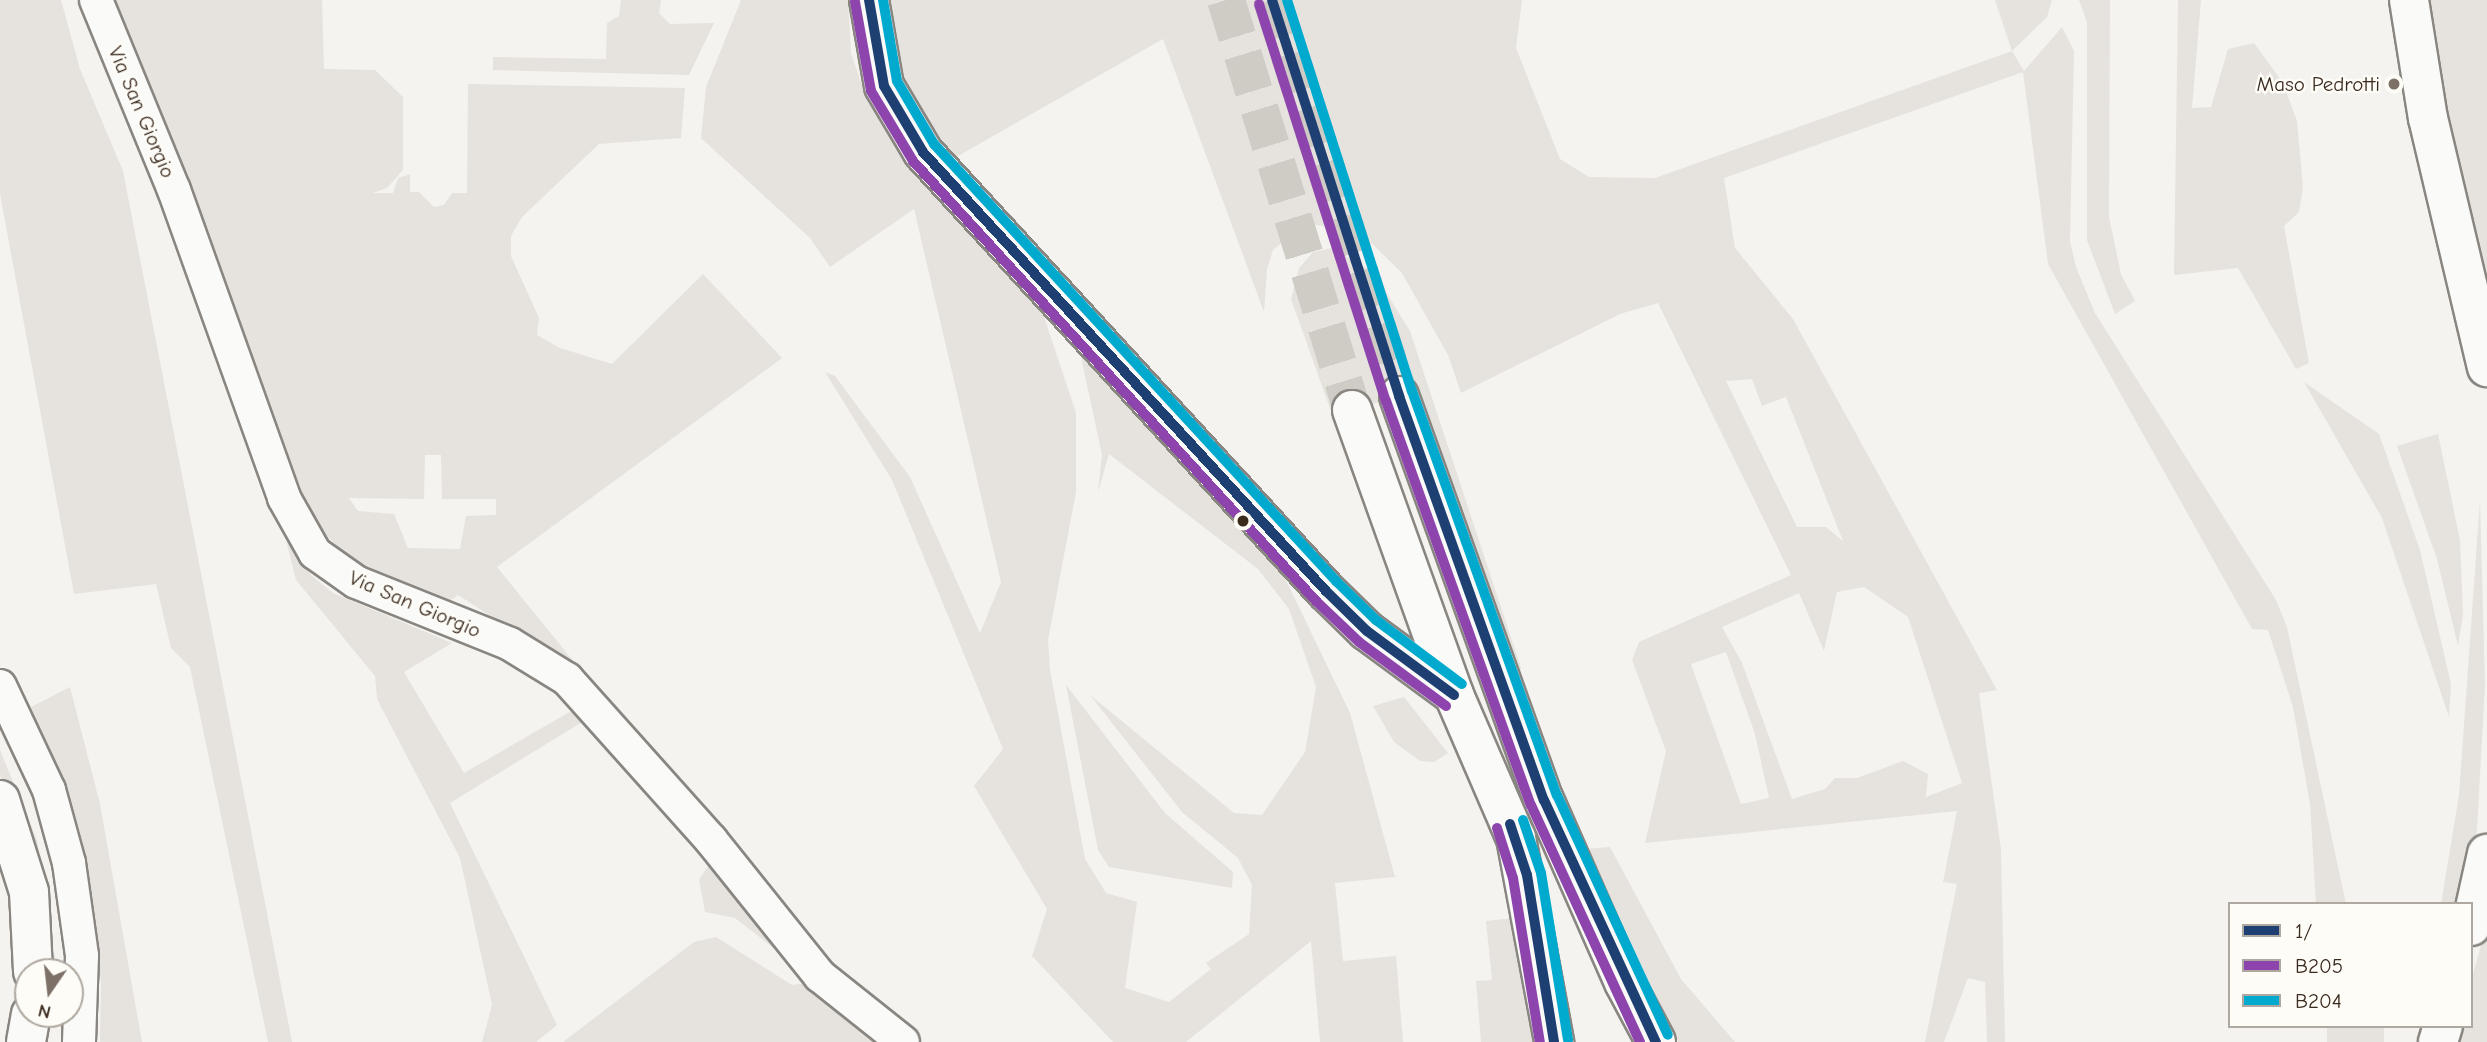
<!DOCTYPE html>
<html>
<head>
<meta charset="utf-8">
<style>
  body { margin:0 }
  #map { position:relative; width:2487px; height:1042px; overflow:hidden; background:#f4f3ef; font-family:"Comic Neue",sans-serif }
  div>[style] { position:absolute }
  [style*='--x'] { left:calc(var(--x)*1px); top:calc(var(--y)*1px); width:calc(var(--w)*1px); rotate:calc(var(--a)*1deg) }
  .green>* { inset:0; background:#e6e3de; transform-origin:0 0 }
  .trunk-tunnel>* { height:38px; margin-top:-19px; transform-origin:0; background:repeating-linear-gradient(90deg,#cfcbc5 0 38px,transparent 0 57px) }
  .roads { filter:drop-shadow(2px 0 #898681) drop-shadow(-2px 0 #898681) drop-shadow(0 2px #898681) drop-shadow(0 -2px #898681) }
  .minor>* { height:32px; margin:-16px; padding:0 16px; transform-origin:16px; border-radius:16px; background:#fafaf8 }
  .tertiary>* { height:38px; margin:-19px; padding:0 19px; transform-origin:19px; border-radius:19px; background:#fafaf8 }
  .primary>* { height:38px; margin:-19px; padding:0 19px; transform-origin:19px; border-radius:19px; background:#fafaf8 }
  .trunk>* { height:38px; margin:-19px; padding:0 19px; transform-origin:19px; border-radius:19px; background:#fafaf8 }
  .motorway>* { height:38px; margin:-19px; padding:0 19px; transform-origin:19px; border-radius:19px; background:#fafaf8 }
  .bus-1>* { height:10px; margin:-5px; padding:0 5px; transform-origin:5px; border-radius:5px; background:#1d3f72 }
  .bus-2>* { height:10px; margin:-5px; padding:0 5px; transform-origin:5px; border-radius:5px; background:#8e44ad }
  .bus-3>* { height:10px; margin:-5px; padding:0 5px; transform-origin:5px; border-radius:5px; background:#00a9ce }
  .dots>* { width:19px; height:19px; translate:-50% -50%; box-sizing:border-box; border:4px solid #fdfcf7; border-radius:50% }
  span { translate:-50% -50%; white-space:nowrap; text-align:center; line-height:1.15; -webkit-text-stroke:5px #fdfcf7; paint-order:stroke }
  .poi-label { font-size:21px; color:#3b2a1e }
  .right { translate:-100% -50%; text-align:right }
  .street-label { font-size:21px; color:#3b2a1e }
  .legend { position:absolute; left:2228px; top:902px; width:245px; height:126px; box-sizing:border-box; background:#fdfcf7; border:2px solid #afa8a0; margin:0; padding:9px 12px; list-style:none; font-size:21px; color:#3b2a1e }
  .legend li { display:flex; align-items:center; gap:14px; height:35px }
  .legend b { width:35px; border:2px solid #afa8a0 }
  .north { position:absolute; left:14px; top:958px; width:70px; height:70px; box-sizing:border-box; background:#fdfcf7; border:2px solid #afa8a0; border-radius:50%; rotate:194deg; font-size:19px; font-weight:700; line-height:28px; text-align:center; color:#3b2a1e }
  .north::after { content:''; display:block; margin:auto; width:24px; height:32px; background:#7c7067; clip-path:polygon(50% 0,100% 100%,50% 72%,0 100%) }
</style>
</head>
<body>
<div id="map">
  <div class="green">
    <i style="clip-path:polygon(0 0,61px 0,80px 69px,123px 171px,292px 1042px,268px 1042px,190px 667px,171px 648px,156px 584px,74px 594px,0 194px)"></i>
    <i style="clip-path:polygon(evenodd,108px 0,322px 0,324px 69px,375px 70px,403px 97px,403px 170px,387px 188px,373px 193px,393px 193px,398px 178px,410px 174px,410px 192px,419px 192px,434px 207px,444px 205px,452px 193px,467px 193px,468px 84px,685px 88px,681px 138px,599px 144px,522px 217px,511px 236px,511px 256px,539px 318px,537px 335px,560px 348px,612px 364px,703px 274px,782px 358px,497px 567px,587px 678px,458px 595px,448px 602px,410px 593px,356px 565px,316px 525px,287px 479px,108px 0,425px 455px,441px 455px,442px 499px,496px 499px,496px 515px,466px 516px,460px 549px,408px 548px,394px 514px,358px 511px,349px 498px,424px 499px,425px 455px)"></i>
    <i style="clip-path:polygon(621px 0,661px 0,659px 13px,670px 24px,714px 23px,689px 75px,493px 70px,493px 57px,606px 59px,607px 23px,619px 16px)"></i>
    <i style="clip-path:polygon(741px 0,848px 0,851px 53px,867px 100px,908px 160px,1038px 299px,1076px 413px,1076px 492px,1048px 640px,1050px 670px,1085px 859px,1106px 893px,1137px 902px,1125px 988px,1169px 1002px,1211px 969px,1206px 963px,1249px 934px,1252px 885px,1238px 858px,1182px 812px,1090px 695px,1234px 813px,1262px 815px,1305px 752px,1316px 687px,1289px 609px,1258px 569px,1109px 454px,1098px 492px,1102px 455px,1078px 343px,1282px 572px,1350px 713px,1395px 877px,1335px 883px,1343px 961px,1396px 956px,1403px 1042px,1320px 1042px,1311px 941px,1186px 1042px,1113px 1042px,1032px 956px,1047px 909px,974px 786px,1003px 749px,892px 480px,825px 372px,835px 376px,910px 477px,980px 633px,1001px 582px,914px 209px,830px 267px,810px 238px,701px 138px,706px 87px)"></i>
    <i style="clip-path:polygon(evenodd,889px 0,1522px 0,1516px 48px,1560px 159px,1589px 177px,1655px 178px,2012px 51px,1995px 0,2052px 0,2047px 17px,2012px 51px,2024px 71px,2062px 27px,2074px 51px,2070px 241px,2076px 267px,2095px 313px,2276px 600px,2287px 627px,2346px 904px,2316px 904px,2310px 804px,2293px 707px,2268px 630px,2252px 629px,2048px 264px,2023px 72px,1724px 178px,1735px 248px,1793px 319px,1997px 690px,1979px 693px,2001px 849px,2005px 1042px,1987px 1042px,1985px 982px,1968px 978px,1944px 1042px,1925px 1042px,1957px 884px,1943px 882px,1957px 811px,1645px 843px,1666px 751px,1632px 660px,1639px 642px,1791px 575px,1658px 303px,1620px 314px,1461px 393px,1448px 355px,1402px 273px,1363px 235px,1313px 224px,1285px 240px,1273px 250px,1267px 269px,1264px 312px,1163px 39px,953px 159px,934px 142px,896px 79px,889px 0,1752px 379px,1762px 406px,1786px 397px,1843px 541px,1826px 527px,1797px 527px,1726px 381px,1752px 379px,889px 0,1864px 587px,1908px 617px,1962px 783px,1926px 797px,1928px 774px,1903px 761px,1857px 778px,1835px 778px,1825px 789px,1792px 799px,1742px 663px,1722px 627px,1799px 593px,1824px 651px,1837px 592px,1864px 587px,889px 0,1726px 652px,1755px 734px,1769px 798px,1741px 804px,1691px 664px,1726px 652px)"></i>
    <i style="clip-path:polygon(2079px 0,2110px 0,2109px 217px,2121px 274px,2135px 301px,2115px 314px,2087px 240px,2087px 22px)"></i>
    <i style="clip-path:polygon(2178px 0,2201px 0,2192px 108px,2211px 107px,2228px 49px,2254px 43px,2283px 83px,2297px 121px,2303px 188px,2299px 212px,2284px 226px,2309px 363px,2296px 369px,2238px 268px,2174px 275px)"></i>
    <i style="clip-path:polygon(2426px 0,2487px 0,2487px 274px,2455px 168px)"></i>
    <i style="clip-path:polygon(1332px 248px,1374px 273px,1410px 331px,1521px 668px,1519px 677px,1419px 389px,1333px 417px,1291px 299px,1299px 268px,1313px 252px)"></i>
    <i style="clip-path:polygon(2304px 382px,2379px 434px,2420px 550px,2451px 684px,2449px 717px,2382px 518px)"></i>
    <i style="clip-path:polygon(2438px 434px,2460px 540px,2463px 614px,2458px 646px,2437px 559px,2397px 446px)"></i>
    <i style="clip-path:polygon(2480px 500px,2485px 685px,2477px 830px,2465px 904px,2441px 904px,2459px 795px)"></i>
    <i style="clip-path:polygon(286px 540px,312px 576px,333px 593px,452px 643px,404px 672px,464px 773px,580px 706px,592px 716px,450px 803px,557px 1025px,536px 1042px,482px 1042px,492px 1005px,460px 858px,377px 699px,375px 676px,296px 580px)"></i>
    <i style="clip-path:polygon(1066px 685px,1165px 813px,1233px 872px,1232px 888px,1109px 867px,1098px 850px)"></i>
    <i style="clip-path:polygon(70px 687px,100px 804px,142px 1042px,100px 1042px,101px 982px,76px 826px,31px 707px)"></i>
    <i style="clip-path:polygon(1404px 697px,1434px 735px,1448px 753px,1434px 762px,1420px 761px,1394px 742px,1373px 706px)"></i>
    <i style="clip-path:polygon(0 750px,37px 840px,57px 972px,44px 972px,0 774px)"></i>
    <i style="clip-path:polygon(1610px 847px,1681px 979px,1735px 1042px,1678px 1042px,1585px 849px)"></i>
    <i style="clip-path:polygon(713px 858px,793px 963px,735px 918px,705px 912px,699px 880px)"></i>
    <i style="clip-path:polygon(1514px 918px,1534px 1042px,1481px 1042px,1476px 981px,1492px 980px,1486px 921px)"></i>
    <i style="clip-path:polygon(2487px 924px,2487px 1042px,2454px 1042px,2459px 1026px,2471px 1026px,2471px 981px)"></i>
    <i style="clip-path:polygon(716px 937px,792px 985px,814px 982px,894px 1042px,563px 1042px,694px 942px)"></i>
    <i style="left:2327px;top:1026px;width:57px;height:16px"></i>
  </div>
  <div class="trunk-tunnel">
    <i style="--x:1226;--y:0;--w:429;--a:72.9"></i>
    <i style="--x:1272;--y:0;--w:416;--a:72.2"></i>
  </div>
  <div class="roads">
    <div class="minor">
      <i style="--x:96;--y:0;--w:205;--a:67.7"></i>
      <i style="--x:174;--y:190;--w:327;--a:70.3"></i>
      <i style="--x:284;--y:498;--w:63;--a:60.6"></i>
      <i style="--x:315;--y:553;--w:50;--a:35.3"></i>
      <i style="--x:356;--y:582;--w:166;--a:21.9"></i>
      <i style="--x:510;--y:644;--w:67;--a:31.6"></i>
      <i style="--x:567;--y:679;--w:216;--a:48.2"></i>
      <i style="--x:711;--y:840;--w:174;--a:51.3"></i>
      <i style="--x:820;--y:976;--w:106;--a:38.5"></i>
      <i style="--x:0;--y:686;--w:115;--a:64.8"></i>
      <i style="--x:49;--y:790;--w:76;--a:74.7"></i>
      <i style="--x:69;--y:863;--w:94;--a:82"></i>
      <i style="--x:82;--y:956;--w:86;--a:92"></i>
    </div>
    <div class="tertiary">
      <i style="--x:869;--y:0;--w:87;--a:80.1"></i>
      <i style="--x:884;--y:86;--w:77;--a:59.4"></i>
      <i style="--x:923;--y:152;--w:596;--a:47.45"></i>
      <i style="--x:1326;--y:591;--w:57;--a:44.3"></i>
      <i style="--x:1367;--y:631;--w:108;--a:36.3"></i>
      <i style="--x:2409;--y:0;--w:120;--a:80.9"></i>
      <i style="--x:2428;--y:118;--w:256;--a:76.7"></i>
      <i style="--x:2471;--y:926;--w:74;--a:-77.5"></i>
      <i style="--x:2438;--y:1042;--w:17;--a:-73"></i>
    </div>
    <div class="primary">
      <i style="--x:1454;--y:695;--w:156;--a:66.6"></i>
      <i style="--x:1516;--y:838;--w:208;--a:79.4"></i>
    </div>
    <div class="trunk">
      <i style="--x:1399;--y:396;--w:429;--a:70.3"></i>
      <i style="--x:1544;--y:800;--w:199;--a:66.3"></i>
      <i style="--x:1624;--y:982;--w:68;--a:61.9"></i>
      <i style="--x:1352;--y:410;--w:303;--a:70.3"></i>
    </div>
    <div class="motorway">
      <i style="--x:0;--y:800;--w:96;--a:72.5"></i>
      <i style="--x:29;--y:892;--w:80;--a:87.1"></i>
      <i style="--x:26;--y:1042;--w:28;--a:-80"></i>
    </div>
  </div>
  <div class="bus-1">
    <i style="--x:869;--y:0;--w:87;--a:80.1"></i>
    <i style="--x:884;--y:86;--w:77;--a:59.4"></i>
    <i style="--x:923;--y:152;--w:596;--a:47.45"></i>
    <i style="--x:1326;--y:591;--w:57;--a:44.3"></i>
    <i style="--x:1367;--y:631;--w:108;--a:36.3"></i>
    <i style="--x:1272;--y:0;--w:416;--a:72.2"></i>
    <i style="--x:1399;--y:396;--w:429;--a:70.3"></i>
    <i style="--x:1544;--y:800;--w:267;--a:65.2"></i>
    <i style="--x:1510;--y:824;--w:54;--a:71.6"></i>
    <i style="--x:1527;--y:875;--w:169;--a:80.8"></i>
  </div>
  <div class="bus-2">
    <i style="--x:855;--y:2;--w:90;--a:79.8"></i>
    <i style="--x:871;--y:91;--w:82;--a:59"></i>
    <i style="--x:913;--y:161;--w:597;--a:47.51"></i>
    <i style="--x:1316;--y:601;--w:59;--a:43.6"></i>
    <i style="--x:1359;--y:642;--w:108;--a:36.3"></i>
    <i style="--x:1259;--y:4;--w:417;--a:72.3"></i>
    <i style="--x:1386;--y:401;--w:429;--a:70.3"></i>
    <i style="--x:1531;--y:805;--w:261;--a:65.3"></i>
    <i style="--x:1497;--y:828;--w:52;--a:72.3"></i>
    <i style="--x:1513;--y:878;--w:166;--a:80.7"></i>
  </div>
  <div class="bus-3">
    <i style="--x:883;--y:0;--w:82;--a:80.2"></i>
    <i style="--x:897;--y:81;--w:73;--a:59.6"></i>
    <i style="--x:934;--y:144;--w:594;--a:47.39"></i>
    <i style="--x:1336;--y:581;--w:56;--a:44.3"></i>
    <i style="--x:1376;--y:620;--w:107;--a:36.7"></i>
    <i style="--x:1287;--y:0;--w:410;--a:72.3"></i>
    <i style="--x:1412;--y:391;--w:429;--a:70.3"></i>
    <i style="--x:1557;--y:795;--w:264;--a:65.2"></i>
    <i style="--x:1523;--y:820;--w:56;--a:71.2"></i>
    <i style="--x:1541;--y:873;--w:169;--a:80.8"></i>
  </div>
  <div class="dots">
    <i style="left:2394px;top:84px;background:#7c7067"></i>
    <i style="left:1243px;top:521px;background:#3b2a1e"></i>
  </div>
  <div class="poi-label">
    <span class="right" style="left:2380px;top:84px">Maso Pedrotti</span>
  </div>
  <div class="street-label">
    <span style="left:142px;top:112px;rotate:67deg">Via San Giorgio</span>
    <span style="left:415px;top:604px;rotate:23deg">Via San Giorgio</span>
  </div>
  <ul class="legend">
  <li><b style="height:9px;background:#1d3f72"></b>1/</li>
  <li><b style="height:9px;background:#8e44ad"></b>B205</li>
  <li><b style="height:9px;background:#00a9ce"></b>B204</li>
  </ul>
  <div class="north">N</div>
</div>
</body>
</html>
